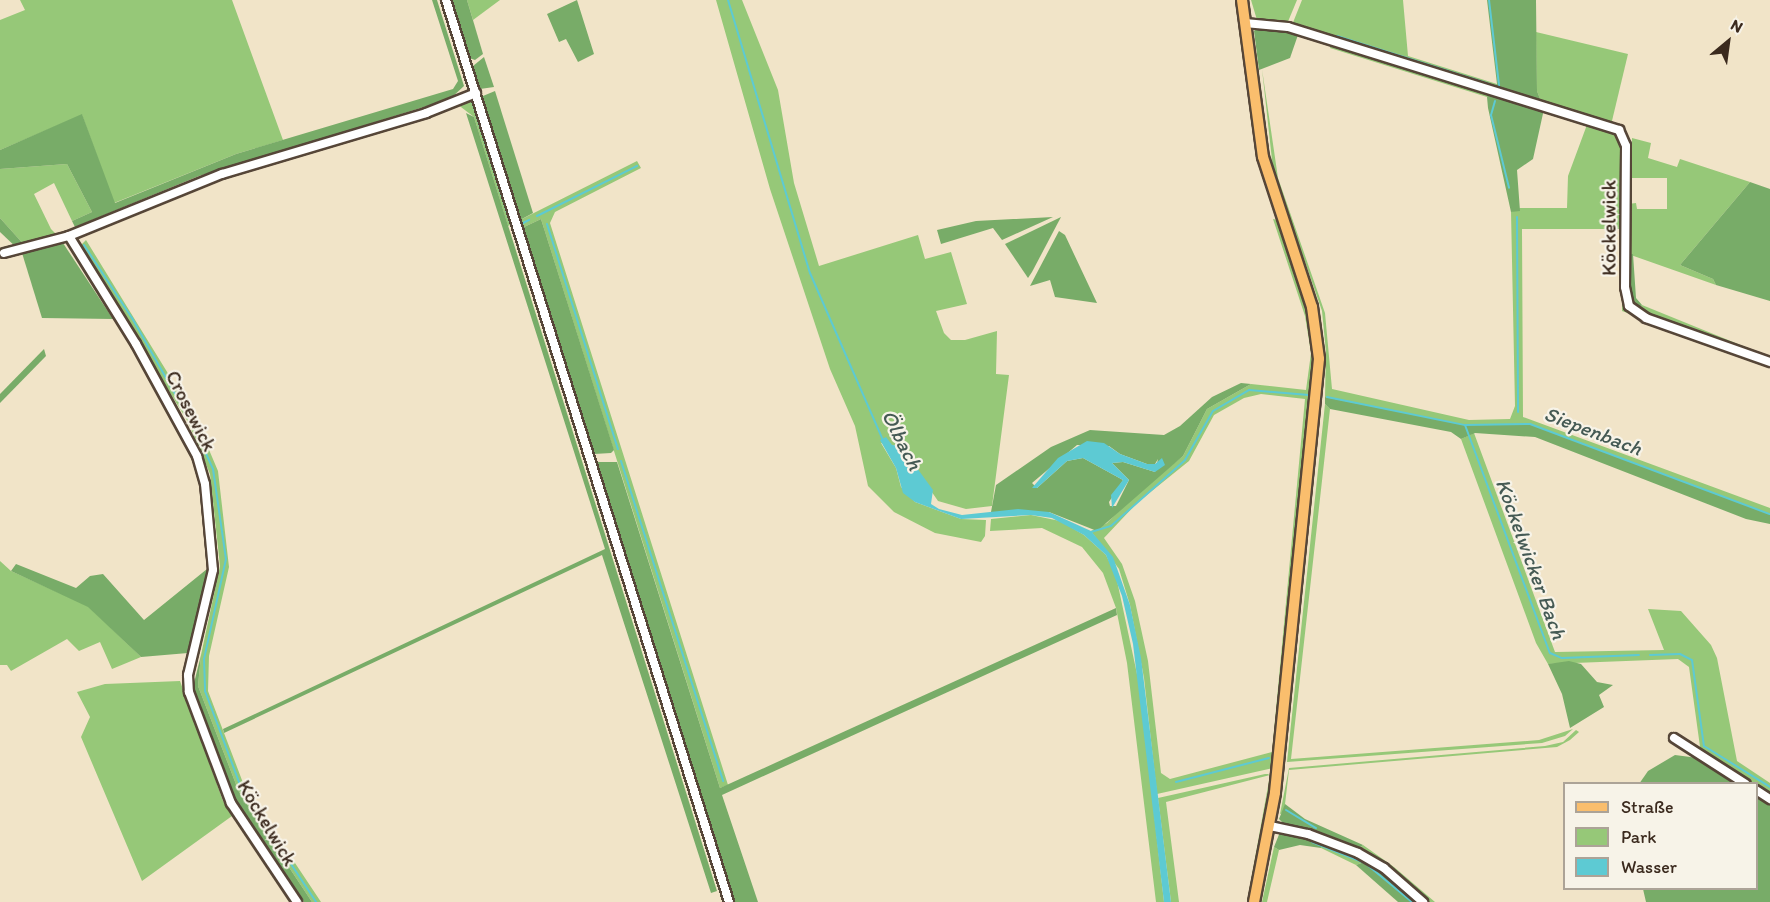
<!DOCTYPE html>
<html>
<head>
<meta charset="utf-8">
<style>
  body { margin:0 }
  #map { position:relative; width:1770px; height:902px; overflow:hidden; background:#f1e4c8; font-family:Itim,sans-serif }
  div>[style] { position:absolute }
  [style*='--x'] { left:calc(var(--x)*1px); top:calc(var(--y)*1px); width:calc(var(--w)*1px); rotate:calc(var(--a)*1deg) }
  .green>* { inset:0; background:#96c878 }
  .forest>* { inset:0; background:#78ac68 }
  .water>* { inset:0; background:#5dcad3 }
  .stream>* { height:2px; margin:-1px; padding:0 1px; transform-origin:1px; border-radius:1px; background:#5dcad3 }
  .roads { filter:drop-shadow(2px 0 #564638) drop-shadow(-2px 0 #564638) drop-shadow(0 2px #564638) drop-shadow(0 -2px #564638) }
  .minor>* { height:8px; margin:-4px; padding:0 4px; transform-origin:4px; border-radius:4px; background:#fff }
  .major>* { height:10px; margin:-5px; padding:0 5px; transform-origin:5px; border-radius:5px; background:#fabe6d }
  span { translate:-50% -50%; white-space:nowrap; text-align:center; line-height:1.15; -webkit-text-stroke:4.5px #f7f3e8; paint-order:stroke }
  .street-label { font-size:20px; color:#3b2a1e }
  .water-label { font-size:21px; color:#455a54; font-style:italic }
  .legend { position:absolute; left:1563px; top:782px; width:195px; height:108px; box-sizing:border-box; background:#f7f3e8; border:2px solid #aca397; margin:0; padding:8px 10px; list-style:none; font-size:18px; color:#3b2a1e }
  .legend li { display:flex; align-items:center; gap:12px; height:30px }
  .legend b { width:30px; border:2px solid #aca397 }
  .north { position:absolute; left:1698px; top:12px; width:60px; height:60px; -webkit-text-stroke:4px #f7f3e8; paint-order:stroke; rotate:29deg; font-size:16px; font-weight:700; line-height:24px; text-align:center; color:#3b2a1e }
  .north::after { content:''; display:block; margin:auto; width:21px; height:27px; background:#3b2a1e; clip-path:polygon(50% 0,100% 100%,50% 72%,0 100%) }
</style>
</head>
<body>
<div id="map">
  <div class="green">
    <i style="clip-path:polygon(20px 0,232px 0,283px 140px,236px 154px,114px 203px,82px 115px,0 150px,0 20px,25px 10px)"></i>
    <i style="clip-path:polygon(467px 0,500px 0,473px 20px)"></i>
    <i style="clip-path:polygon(716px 0,742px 0,778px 90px,794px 183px,819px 266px,918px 235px,925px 259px,951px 252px,967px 304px,936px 311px,944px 333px,951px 340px,965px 340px,997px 331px,996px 374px,1009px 375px,992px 506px,966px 509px,938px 501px,901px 447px,881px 443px,896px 468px,901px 487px,915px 502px,961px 519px,986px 520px,985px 536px,981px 542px,935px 533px,894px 512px,868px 486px,855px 426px,830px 369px,770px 189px)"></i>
    <i style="clip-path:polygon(1251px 0,1297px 0,1287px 24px,1257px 20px)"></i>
    <i style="clip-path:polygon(1302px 0,1403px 0,1408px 56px,1497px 84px,1495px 90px,1292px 25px)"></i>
    <i style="clip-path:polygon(1536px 32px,1628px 54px,1611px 125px,1542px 104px,1537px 91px)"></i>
    <i style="clip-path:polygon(1331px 42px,1493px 94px,1487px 97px,1330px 48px)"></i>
    <i style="clip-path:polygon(1262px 69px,1278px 178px,1325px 313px,1332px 389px,1469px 420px,1510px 419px,1515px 406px,1511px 212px,1520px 208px,1567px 208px,1568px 176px,1588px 122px,1622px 136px,1625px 295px,1642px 316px,1770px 364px,1770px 367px,1622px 311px,1623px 229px,1522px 229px,1523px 417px,1770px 508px,1770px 514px,1530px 424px,1465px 425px,1325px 397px,1326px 352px,1322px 311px,1273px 169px)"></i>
    <i style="clip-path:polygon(471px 98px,474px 98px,514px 223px,508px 226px,474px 117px,457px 104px)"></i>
    <i style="clip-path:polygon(1632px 138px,1651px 143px,1648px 158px,1677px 167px,1680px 159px,1750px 182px,1680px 265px,1713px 279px,1716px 285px,1628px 254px,1628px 204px,1636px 203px,1637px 209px,1667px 209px,1667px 178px,1630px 178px)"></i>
    <i style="clip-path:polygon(637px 161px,641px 168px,555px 212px,550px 223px,728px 785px,720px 788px,541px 219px,522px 228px,520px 220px)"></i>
    <i style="clip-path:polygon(67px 164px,92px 212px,72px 221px,54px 183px,34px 194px,51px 229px,60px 238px,27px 248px,0 218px,0 169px)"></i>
    <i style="clip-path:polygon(evenodd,1273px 219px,1278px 220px,1303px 284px,1315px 352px,1273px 768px,1157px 794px,1144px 678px,1130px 605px,1119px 569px,1091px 531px,1107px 523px,1132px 497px,1183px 456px,1207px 409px,1251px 384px,1306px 390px,1311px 353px,1305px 316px,1273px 219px,1261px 394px,1305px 399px,1272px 752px,1170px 779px,1161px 773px,1148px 661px,1135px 601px,1122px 564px,1104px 538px,1137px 503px,1189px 461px,1214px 415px,1244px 398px,1261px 394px)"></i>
    <i style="clip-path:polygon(86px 240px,196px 419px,218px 471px,229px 567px,209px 656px,208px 691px,245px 788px,321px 902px,312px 902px,239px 792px,198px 686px,201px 655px,220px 566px,210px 474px,188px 422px,80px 246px)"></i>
    <i style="clip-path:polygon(1642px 305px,1770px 357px,1770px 359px,1646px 314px,1638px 310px)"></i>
    <i style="clip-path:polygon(1325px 404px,1330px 409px,1291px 759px,1539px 740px,1573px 729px,1565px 736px,1542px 743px,1287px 762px)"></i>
    <i style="clip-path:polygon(1474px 433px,1555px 652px,1664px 650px,1648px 609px,1681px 611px,1711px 645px,1717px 658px,1737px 761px,1770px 783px,1770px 797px,1757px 789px,1756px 784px,1748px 783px,1701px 754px,1689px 667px,1678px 659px,1548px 664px,1536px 643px,1461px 439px)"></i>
    <i style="clip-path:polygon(1031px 515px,1060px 521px,1084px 535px,1106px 555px,1116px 576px,1140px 688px,1164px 902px,1156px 902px,1127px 663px,1116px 608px,1103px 573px,1082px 547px,1042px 528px,990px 531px,991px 519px)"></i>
    <i style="clip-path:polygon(0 561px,11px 571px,88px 606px,141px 657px,112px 669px,100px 642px,79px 651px,67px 639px,11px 671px,7px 665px,0 665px)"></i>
    <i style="clip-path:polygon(180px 681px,223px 801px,232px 816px,142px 881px,81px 737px,90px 717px,77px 692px,105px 684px)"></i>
    <i style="clip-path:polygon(1576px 730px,1579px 732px,1570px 740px,1557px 747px,1289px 770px,1284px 813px,1280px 814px,1289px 768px,1545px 746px,1563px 742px)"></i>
    <i style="clip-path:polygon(1265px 774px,1268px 774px,1273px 778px,1251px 902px,1247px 902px,1270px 775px,1166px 802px,1179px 902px,1171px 902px,1158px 798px)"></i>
    <i style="clip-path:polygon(1322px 840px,1367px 861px,1356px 865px,1321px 848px)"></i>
    <i style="clip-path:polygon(1363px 845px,1394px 867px,1435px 902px,1429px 902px,1400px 876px,1358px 849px)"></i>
    <i style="clip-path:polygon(1274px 847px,1279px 850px,1267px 902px,1262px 902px)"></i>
  </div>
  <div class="forest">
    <i style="clip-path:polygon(432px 0,437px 0,464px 86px,450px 99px,199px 176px,75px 227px,72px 221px,92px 212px,67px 164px,0 169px,0 150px,82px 114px,115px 203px,236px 154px,453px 89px,458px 81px)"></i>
    <i style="clip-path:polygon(451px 0,467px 0,483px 54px,475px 60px,469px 58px)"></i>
    <i style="clip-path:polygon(577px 0,594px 54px,578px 62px,566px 39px,559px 42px,547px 14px)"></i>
    <i style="clip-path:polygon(1487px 0,1536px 0,1537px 91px,1544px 109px,1533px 159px,1517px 170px,1520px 211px,1511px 212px,1488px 108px,1487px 97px,1497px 84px)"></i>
    <i style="clip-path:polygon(1258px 27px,1299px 32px,1290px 58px,1259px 70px,1254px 31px)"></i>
    <i style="clip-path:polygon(484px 57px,494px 87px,480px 89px,473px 66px)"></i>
    <i style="clip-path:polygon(495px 91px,533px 213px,520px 220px,483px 101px,483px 96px)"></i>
    <i style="clip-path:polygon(466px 113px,474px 117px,717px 891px,711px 893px,602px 555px,224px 733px,223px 729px,605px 549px)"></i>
    <i style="clip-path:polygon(1750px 182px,1770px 189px,1770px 301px,1716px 285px,1713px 279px,1680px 265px)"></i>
    <i style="clip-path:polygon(1053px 217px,1002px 240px,993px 228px,941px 244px,937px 230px,976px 221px)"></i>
    <i style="clip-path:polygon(1061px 217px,1032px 272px,1028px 278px,1005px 244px)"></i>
    <i style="clip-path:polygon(0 218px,27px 248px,19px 250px,0 232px)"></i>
    <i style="clip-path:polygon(541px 219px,614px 450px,611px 453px,594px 454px,522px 228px)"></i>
    <i style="clip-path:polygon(1059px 231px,1065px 235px,1097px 303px,1055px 297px,1050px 280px,1030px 286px)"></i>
    <i style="clip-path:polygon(61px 240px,113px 319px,42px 318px,22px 253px)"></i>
    <i style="clip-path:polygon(1628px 254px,1633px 254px,1636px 298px,1642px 305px,1638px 310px,1629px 298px)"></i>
    <i style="clip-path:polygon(44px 349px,46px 356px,0 403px,0 394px)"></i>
    <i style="clip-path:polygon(evenodd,1241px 383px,1251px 384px,1207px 409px,1183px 456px,1097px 531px,1049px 512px,991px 512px,996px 485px,1051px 447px,1090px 430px,1164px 435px,1180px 426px,1212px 397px,1241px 383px,1077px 445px,1109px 446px,1120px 454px,1147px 464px,1155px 464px,1158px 459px,1155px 472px,1123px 462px,1112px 463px,1129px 480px,1116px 506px,1110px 506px,1109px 502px,1123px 480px,1083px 458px,1067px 461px,1037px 488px,1032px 483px,1077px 445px)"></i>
    <i style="clip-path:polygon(1325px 397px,1465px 425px,1530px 424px,1770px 514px,1770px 524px,1746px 519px,1535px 437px,1475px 433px,1461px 439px,1451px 432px,1330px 409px,1325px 404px)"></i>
    <i style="clip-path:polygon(596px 462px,617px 462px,720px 788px,1116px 608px,1117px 615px,722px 795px,758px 902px,735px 902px)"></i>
    <i style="clip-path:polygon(16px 564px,76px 588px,90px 576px,103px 574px,144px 620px,207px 569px,188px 653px,141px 657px,88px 607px,11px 571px)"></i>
    <i style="clip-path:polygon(201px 655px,198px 686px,239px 792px,312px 902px,304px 902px,234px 797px,193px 687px)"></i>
    <i style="clip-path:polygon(1569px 661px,1581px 664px,1597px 682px,1613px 685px,1599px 695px,1604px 707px,1570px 728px,1562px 694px,1548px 664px)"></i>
    <i style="clip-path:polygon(1675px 755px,1698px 758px,1738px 783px,1639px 784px,1648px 771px)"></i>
    <i style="clip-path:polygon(1757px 795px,1770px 803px,1770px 902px,1646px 902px,1643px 889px,1756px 888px)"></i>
    <i style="clip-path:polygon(1285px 804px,1305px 819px,1363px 845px,1358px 849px,1328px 835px,1285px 825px,1279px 819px)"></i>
    <i style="clip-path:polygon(1280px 832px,1322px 840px,1321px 848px,1300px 845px,1279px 850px,1274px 847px)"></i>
    <i style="clip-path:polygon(1367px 861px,1379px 868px,1420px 902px,1398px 902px,1356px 865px)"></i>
  </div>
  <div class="water">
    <i style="clip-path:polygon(886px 437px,892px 445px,901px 446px,933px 490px,931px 504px,939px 509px,962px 515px,1018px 509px,1049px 512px,1091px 531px,1113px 557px,1130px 605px,1141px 658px,1171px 902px,1164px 902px,1133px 644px,1122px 596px,1106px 555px,1084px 535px,1052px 518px,1031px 515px,961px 519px,915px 502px,903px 493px,896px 468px,880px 440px)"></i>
    <i style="clip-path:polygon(1087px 441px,1104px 443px,1120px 454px,1147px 464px,1155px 464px,1162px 458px,1165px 465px,1155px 472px,1123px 462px,1112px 463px,1129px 480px,1112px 508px,1111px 495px,1123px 480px,1083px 458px,1067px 461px,1037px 488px,1032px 488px,1058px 458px)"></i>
  </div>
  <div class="stream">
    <i style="--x:728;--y:0;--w:285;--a:73.3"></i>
    <i style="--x:810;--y:273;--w:182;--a:66.4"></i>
    <i style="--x:1489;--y:0;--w:86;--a:83.3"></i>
    <i style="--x:1337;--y:36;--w:159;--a:17.5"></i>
    <i style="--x:472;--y:101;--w:127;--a:72.6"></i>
    <i style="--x:1495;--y:101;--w:15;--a:106"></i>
    <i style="--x:1491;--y:115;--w:75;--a:76.1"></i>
    <i style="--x:537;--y:216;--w:112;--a:-26.6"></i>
    <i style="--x:1517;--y:217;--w:195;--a:89.7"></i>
    <i style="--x:523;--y:223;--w:7;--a:-27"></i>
    <i style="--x:547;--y:224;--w:236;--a:72.5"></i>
    <i style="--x:84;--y:245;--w:87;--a:56.7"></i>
    <i style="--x:132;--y:318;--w:125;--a:60.4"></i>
    <i style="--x:194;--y:427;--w:46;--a:65.7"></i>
    <i style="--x:213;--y:469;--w:91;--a:81.8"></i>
    <i style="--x:226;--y:559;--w:102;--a:102.4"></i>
    <i style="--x:204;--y:659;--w:32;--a:88"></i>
    <i style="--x:205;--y:691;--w:106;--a:69.5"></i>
    <i style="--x:242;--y:790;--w:134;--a:56.5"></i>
    <i style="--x:1327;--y:397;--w:141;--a:11.5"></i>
    <i style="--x:1465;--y:425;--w:65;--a:-0.9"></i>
    <i style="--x:1530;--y:424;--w:256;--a:20.6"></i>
    <i style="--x:1465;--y:425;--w:243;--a:69.6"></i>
    <i style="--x:1550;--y:653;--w:13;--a:23"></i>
    <i style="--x:1562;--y:658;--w:77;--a:-2.2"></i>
    <i style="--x:621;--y:461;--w:336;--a:72.3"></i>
    <i style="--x:1091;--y:532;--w:21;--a:-17"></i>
    <i style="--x:1111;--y:526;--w:99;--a:-41.7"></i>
    <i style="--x:1185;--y:460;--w:56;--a:-60.3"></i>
    <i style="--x:1213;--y:411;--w:42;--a:-30.3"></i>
    <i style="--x:1249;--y:390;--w:60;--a:4.8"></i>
    <i style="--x:1650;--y:655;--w:30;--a:-2"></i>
    <i style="--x:1680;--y:654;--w:13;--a:27"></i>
    <i style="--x:1692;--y:660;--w:87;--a:82.1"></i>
    <i style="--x:1704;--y:746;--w:78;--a:31.8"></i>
    <i style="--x:1176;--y:782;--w:96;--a:-14.5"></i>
    <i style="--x:1286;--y:810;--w:35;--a:31"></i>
    <i style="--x:1312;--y:842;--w:57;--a:21.6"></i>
    <i style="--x:1365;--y:863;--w:61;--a:39.7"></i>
  </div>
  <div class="roads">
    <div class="minor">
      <i style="--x:446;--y:0;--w:945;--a:72.58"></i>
      <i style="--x:1245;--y:23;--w:43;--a:5.3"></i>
      <i style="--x:1288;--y:27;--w:347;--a:17.3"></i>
      <i style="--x:1619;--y:130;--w:17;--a:66"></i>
      <i style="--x:1626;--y:146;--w:141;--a:90.4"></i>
      <i style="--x:1625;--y:287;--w:19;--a:78"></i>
      <i style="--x:1629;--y:306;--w:21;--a:35"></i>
      <i style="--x:1646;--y:318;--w:132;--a:19.5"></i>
      <i style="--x:69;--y:236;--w:127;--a:58.2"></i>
      <i style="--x:136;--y:344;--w:128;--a:61.4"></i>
      <i style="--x:197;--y:456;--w:29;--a:74"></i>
      <i style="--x:205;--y:484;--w:86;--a:84.7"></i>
      <i style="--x:213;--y:570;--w:108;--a:103.4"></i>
      <i style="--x:188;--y:675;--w:17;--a:87"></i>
      <i style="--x:189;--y:692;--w:119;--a:69.3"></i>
      <i style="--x:231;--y:803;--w:119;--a:56.3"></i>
      <i style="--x:4;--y:253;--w:67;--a:-14.7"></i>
      <i style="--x:69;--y:236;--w:165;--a:-22.1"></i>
      <i style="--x:222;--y:174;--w:213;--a:-16.6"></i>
      <i style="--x:426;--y:113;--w:54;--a:-21.8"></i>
      <i style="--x:1674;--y:738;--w:85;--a:32.6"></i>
      <i style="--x:1756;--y:790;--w:17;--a:33"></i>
      <i style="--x:1270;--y:826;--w:39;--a:12"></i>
      <i style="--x:1308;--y:834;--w:53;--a:20.8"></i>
      <i style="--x:1358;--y:853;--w:30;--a:30"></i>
      <i style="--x:1384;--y:868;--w:52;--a:41.1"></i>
    </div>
    <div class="major">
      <i style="--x:1242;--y:0;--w:158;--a:82.4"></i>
      <i style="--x:1263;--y:157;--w:158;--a:71.9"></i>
      <i style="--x:1312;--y:307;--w:52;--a:82.3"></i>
      <i style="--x:1319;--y:359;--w:436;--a:95.8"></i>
      <i style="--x:1275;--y:793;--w:111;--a:100.9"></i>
    </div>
  </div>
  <div class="street-label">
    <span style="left:1609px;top:228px;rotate:-90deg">Köckelwick</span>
    <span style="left:191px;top:411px;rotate:63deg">Crosewick</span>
    <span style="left:267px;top:823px;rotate:59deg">Köckelwick</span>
  </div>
  <div class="water-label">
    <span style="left:1593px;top:431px;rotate:21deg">Siepenbach</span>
    <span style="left:902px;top:440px;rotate:63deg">Ölbach</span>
    <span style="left:1531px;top:559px;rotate:70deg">Köckelwicker Bach</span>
  </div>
  <ul class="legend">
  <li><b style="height:8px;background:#fabe6d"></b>Straße</li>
  <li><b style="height:16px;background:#96c878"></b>Park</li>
  <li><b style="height:16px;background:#5dcad3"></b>Wasser</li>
  </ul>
  <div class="north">N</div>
</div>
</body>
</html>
